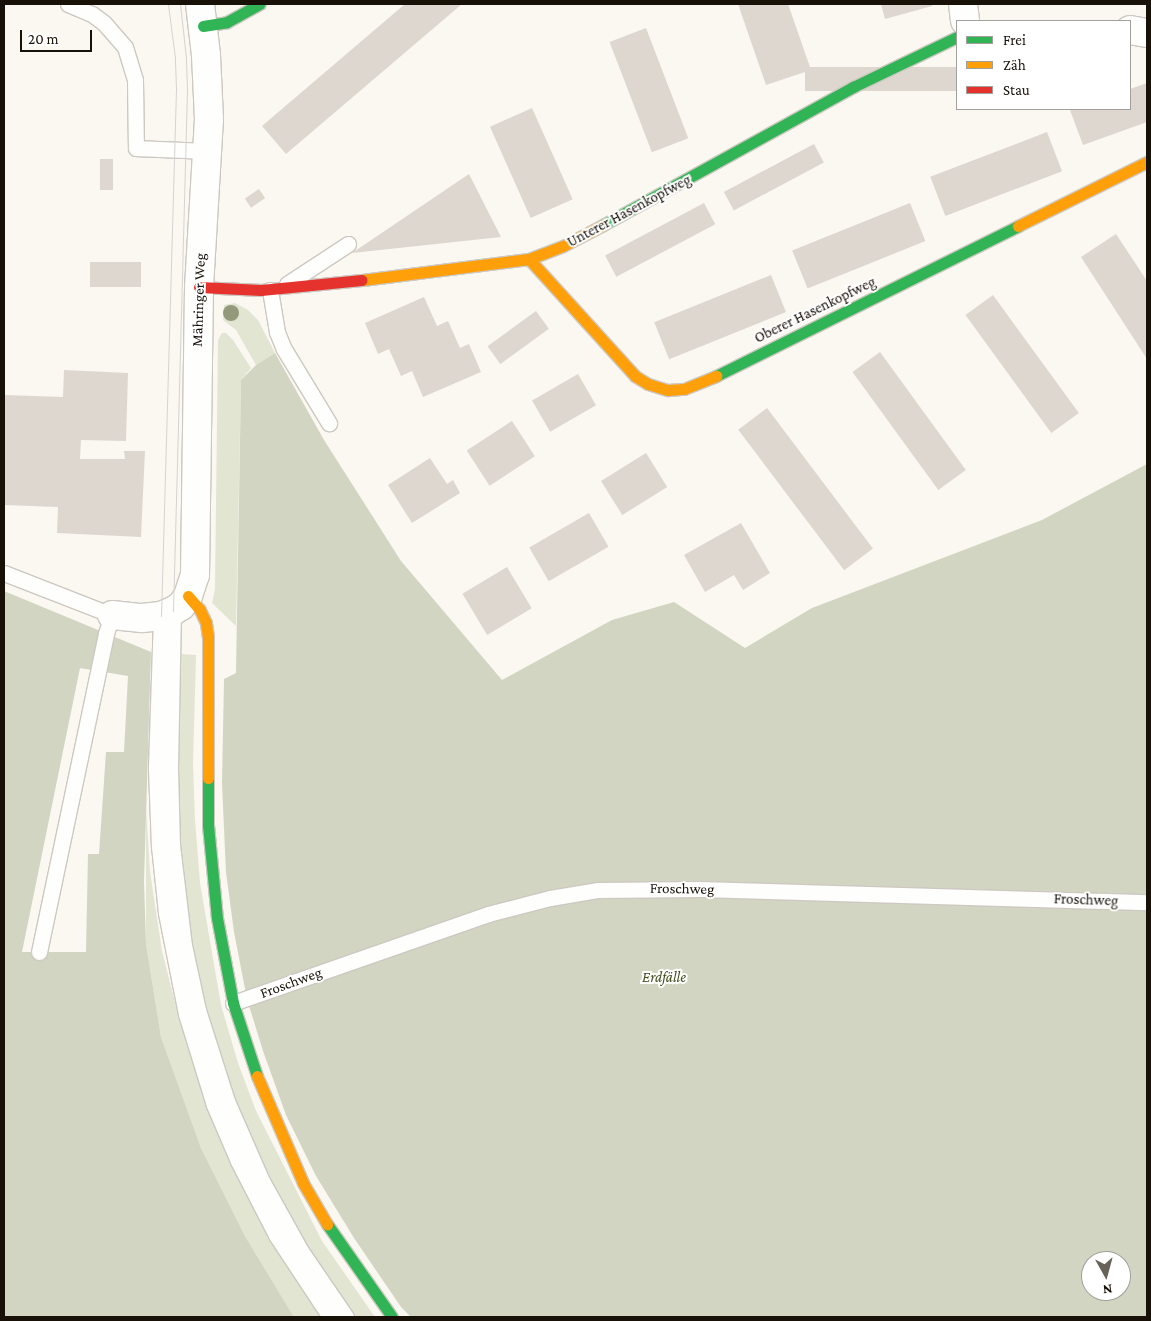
<!DOCTYPE html>
<html>
<head>
<meta charset="utf-8">
<style>
  body { margin:0 }
  #map { position:relative; width:1151px; height:1321px; overflow:hidden; background:#fbf7f1; font-family:"Crimson Pro",serif }
  div>[style] { position:absolute }
  [style*='--x'] { left:calc(var(--x)*1px); top:calc(var(--y)*1px); width:calc(var(--w)*1px); rotate:calc(var(--a)*1deg) }
  .green>* { inset:0; background:#e2e5d2 }
  .forest>* { inset:0; background:#d2d5c1 }
  .building>* { inset:0; background:#ddd7d0; transform-origin:0 0 }
  .roads { filter:drop-shadow(1px 0 #cdc8c1) drop-shadow(-1px 0 #cdc8c1) drop-shadow(0 1px #cdc8c1) drop-shadow(0 -1px #cdc8c1) }
  .lane>* { height:15px; margin:-7.5px; padding:0 7.5px; transform-origin:7.5px; border-radius:7.5px; background:#fefefd }
  .street>* { height:28px; margin:-14px; padding:0 14px; transform-origin:14px; border-radius:14px; background:#fefefd }
  .fast>* { height:11px; margin:-5.5px; padding:0 5.5px; transform-origin:5.5px; border-radius:5.5px; background:#30b455 }
  .slow>* { height:11px; margin:-5.5px; padding:0 5.5px; transform-origin:5.5px; border-radius:5.5px; background:#ff9f0a }
  .jam>* { height:11px; margin:-5.5px; padding:0 5.5px; transform-origin:5.5px; border-radius:5.5px; background:#e5322d }
  .tram>* { height:1px; margin:-0.5px; padding:0 0.5px; transform-origin:0.5px; border-radius:0.5px; background:#d5d3d1 }
  .trees>* { width:16px; height:16px; margin:-8px; border-radius:50%; background:#95997b }
  span { translate:-50% -50%; white-space:nowrap; text-align:center; line-height:1.15; -webkit-text-stroke:4px #fff; paint-order:stroke }
  .street-label { font-size:15px; color:#171108 }
  .park-label { font-size:15px; color:#414c1b; font-style:italic }
  .frame { position:absolute; inset:0; border:5px solid #171108; pointer-events:none }
  .legend { position:absolute; left:956px; top:20px; width:175px; height:90px; box-sizing:border-box; background:#fff; border:1px solid #a2a09c; margin:0; padding:6px 9px; list-style:none; font-size:15px; color:#171108 }
  .legend li { display:flex; align-items:center; gap:10px; height:25px }
  .legend b { width:25px; border:1px solid #a2a09c }
  .north { position:absolute; left:1081px; top:1251px; width:50px; height:50px; box-sizing:border-box; background:#fff; border:1px solid #a2a09c; border-radius:50%; rotate:173deg; font-size:14px; font-weight:700; line-height:20px; text-align:center; color:#171108 }
  .north::after { content:''; display:block; margin:auto; width:18px; height:22px; background:#67625a; clip-path:polygon(50% 0,100% 100%,50% 72%,0 100%) }
  .scale { position:absolute; left:20px; top:30px; width:72px; height:22px; box-sizing:border-box; border:2px solid #171108; border-top:0; padding-left:6px; font-size:15px; line-height:18px; white-space:nowrap; color:#171108; -webkit-text-stroke:4px #fff; paint-order:stroke }
</style>
</head>
<body>
<div id="map">
  <div class="green">
    <i style="clip-path:polygon(235px 303px,248px 310px,258px 320px,275px 353px,256px 365px,236px 330px,223px 320px,224px 305px)"></i>
    <i style="clip-path:polygon(222px 333px,226px 333px,233px 340px,251px 368px,241px 380px,236px 626px,212px 603px,215px 589px,218px 340px)"></i>
    <i style="clip-path:polygon(179px 654px,196px 655px,193px 764px,195px 820px,200px 883px,221px 1005px,238px 1063px,256px 1111px,322px 1241px,375px 1317px,355px 1317px,309px 1251px,284px 1208px,241px 1116px,206px 1010px,192px 947px,183px 885px,178px 822px)"></i>
    <i style="clip-path:polygon(146px 808px,150px 872px,162px 951px,178px 1014px,204px 1096px,237px 1176px,278px 1253px,321px 1317px,294px 1317px,245px 1236px,201px 1148px,161px 1037px,146px 944px)"></i>
  </div>
  <div class="forest">
    <i style="clip-path:polygon(evenodd,275px 353px,324px 440px,401px 561px,502px 680px,612px 620px,674px 602px,745px 648px,812px 608px,1042px 520px,1147px 464px,1147px 1317px,411px 1317px,401px 1307px,354px 1238px,316px 1176px,286px 1115px,263px 1051px,247px 999px,234px 932px,226px 872px,222px 784px,224px 679px,236px 673px,241px 380px,256px 365px,275px 353px,1091px 1261px,1121px 1261px,1121px 1291px,1091px 1291px,1091px 1261px)"></i>
    <i style="clip-path:polygon(evenodd,4px 591px,151px 652px,144px 881px,146px 944px,161px 1037px,201px 1148px,245px 1236px,294px 1317px,4px 1317px,4px 591px,80px 668px,128px 676px,124px 752px,106px 752px,99px 854px,88px 854px,86px 952px,22px 952px,80px 668px)"></i>
  </div>
  <div class="building">
    <i style="clip-path:polygon(405px 4px,462px 4px,286px 154px,262px 126px)"></i>
    <i style="clip-path:polygon(738px 4px,788px 4px,811px 70px,766px 85px)"></i>
    <i style="clip-path:polygon(881px 4px,932px 4px,932px 6px,885px 19px)"></i>
    <i style="left:646px;top:28px;width:118px;height:39px;rotate:69deg"></i>
    <i style="left:957px;top:67px;width:24px;height:152px;rotate:90deg"></i>
    <i style="clip-path:polygon(1147px 83px,1147px 122px,1083px 145px,1070px 110px,1130px 109px,1130px 89px)"></i>
    <i style="left:532px;top:108px;width:100px;height:46px;rotate:66deg"></i>
    <i style="left:1047px;top:132px;width:42px;height:125px;rotate:69deg"></i>
    <i style="left:814px;top:144px;width:21px;height:102px;rotate:62deg"></i>
    <i style="left:100px;top:159px;width:13px;height:31px"></i>
    <i style="clip-path:polygon(469px 174px,501px 237px,352px 253px)"></i>
    <i style="left:259px;top:189px;width:11px;height:17px;rotate:56deg"></i>
    <i style="left:704px;top:203px;width:24px;height:112px;rotate:62deg"></i>
    <i style="left:910px;top:203px;width:41px;height:127px;rotate:68deg"></i>
    <i style="clip-path:polygon(1116px 234px,1147px 281px,1147px 359px,1081px 257px)"></i>
    <i style="left:90px;top:262px;width:51px;height:25px"></i>
    <i style="left:771px;top:275px;width:40px;height:126px;rotate:68deg"></i>
    <i style="left:993px;top:295px;width:146px;height:34px;rotate:54deg"></i>
    <i style="clip-path:polygon(424px 297px,437px 326px,448px 321px,460px 348px,469px 344px,481px 372px,423px 397px,412px 371px,401px 376px,389px 349px,378px 354px,365px 323px)"></i>
    <i style="left:536px;top:311px;width:22px;height:60px;rotate:54deg"></i>
    <i style="left:880px;top:352px;width:146px;height:34px;rotate:54deg"></i>
    <i style="clip-path:polygon(64px 370px,128px 373px,126px 441px,81px 440px,80px 459px,125px 459px,124px 451px,145px 451px,141px 537px,57px 533px,58px 507px,4px 505px,4px 395px,63px 397px)"></i>
    <i style="left:578px;top:374px;width:36px;height:53px;rotate:60deg"></i>
    <i style="left:767px;top:408px;width:176px;height:36px;rotate:53deg"></i>
    <i style="left:512px;top:421px;width:42px;height:54px;rotate:57deg"></i>
    <i style="left:646px;top:453px;width:40px;height:53px;rotate:58deg"></i>
    <i style="clip-path:polygon(430px 458px,447px 484px,453px 480px,460px 493px,412px 523px,388px 485px)"></i>
    <i style="left:589px;top:513px;width:39px;height:69px;rotate:60deg"></i>
    <i style="clip-path:polygon(741px 523px,770px 573px,743px 590px,734px 575px,705px 592px,684px 555px)"></i>
    <i style="left:507px;top:567px;width:48px;height:52px;rotate:59deg"></i>
  </div>
  <div class="roads">
    <div class="lane">
      <i style="--x:68;--y:4;--w:26;--a:23"></i>
      <i style="--x:92;--y:14;--w:15;--a:37"></i>
      <i style="--x:104;--y:23;--w:32;--a:49"></i>
      <i style="--x:125;--y:47;--w:34;--a:73"></i>
      <i style="--x:135;--y:80;--w:68;--a:89.2"></i>
      <i style="--x:136;--y:148;--w:71;--a:2.4"></i>
      <i style="--x:287;--y:284;--w:73;--a:-33.3"></i>
      <i style="--x:270;--y:290;--w:43;--a:80.5"></i>
      <i style="--x:277;--y:332;--w:18;--a:68"></i>
      <i style="--x:284;--y:349;--w:87;--a:58.7"></i>
      <i style="--x:4;--y:573;--w:116;--a:21.3"></i>
      <i style="--x:112;--y:615;--w:20;--a:108"></i>
      <i style="--x:106;--y:634;--w:325;--a:101.9"></i>
      <i style="--x:173;--y:611;--w:158;--a:91.1"></i>
      <i style="--x:170;--y:769;--w:76;--a:88.5"></i>
      <i style="--x:172;--y:845;--w:101;--a:83.2"></i>
      <i style="--x:184;--y:945;--w:66;--a:77.8"></i>
      <i style="--x:198;--y:1010;--w:96;--a:72.3"></i>
      <i style="--x:227;--y:1101;--w:87;--a:66.4"></i>
      <i style="--x:262;--y:1181;--w:80;--a:60.9"></i>
      <i style="--x:301;--y:1251;--w:80;--a:55.7"></i>
      <i style="--x:161;--y:616;--w:153;--a:91.9"></i>
      <i style="--x:156;--y:769;--w:77;--a:87.8"></i>
      <i style="--x:159;--y:846;--w:67;--a:84"></i>
      <i style="--x:166;--y:913;--w:103;--a:78.8"></i>
      <i style="--x:186;--y:1014;--w:95;--a:72.9"></i>
      <i style="--x:214;--y:1105;--w:61;--a:66.8"></i>
      <i style="--x:238;--y:1161;--w:83;--a:62.8"></i>
      <i style="--x:276;--y:1235;--w:98;--a:56.6"></i>
      <i style="--x:233;--y:1003;--w:270;--a:-19.2"></i>
      <i style="--x:488;--y:914;--w:64;--a:-14.5"></i>
      <i style="--x:550;--y:898;--w:49;--a:-9.5"></i>
      <i style="--x:598;--y:890;--w:103;--a:-0.6"></i>
      <i style="--x:701;--y:889;--w:446;--a:1.7"></i>
    </div>
    <div class="street">
      <i style="--x:963;--y:4;--w:17;--a:83"></i>
      <i style="--x:1130;--y:30;--w:17;--a:10"></i>
      <i style="--x:112;--y:615;--w:30;--a:6"></i>
      <i style="--x:142;--y:618;--w:19;--a:-6"></i>
      <i style="--x:161;--y:616;--w:13;--a:-23"></i>
      <i style="--x:173;--y:611;--w:9;--a:-32"></i>
      <i style="--x:181;--y:606;--w:12;--a:-55"></i>
      <i style="--x:188;--y:596;--w:22;--a:-72"></i>
      <i style="--x:195;--y:575;--w:288;--a:-89.2"></i>
      <i style="--x:199;--y:287;--w:168;--a:-86.6"></i>
      <i style="--x:209;--y:119;--w:64;--a:-92.7"></i>
      <i style="--x:206;--y:55;--w:51;--a:-96.7"></i>
    </div>
    <div class="fast">
      <i style="--x:203;--y:26;--w:24;--a:-9"></i>
      <i style="--x:227;--y:22;--w:37;--a:-29"></i>
      <i style="--x:603;--y:225;--w:286;--a:-28.9"></i>
      <i style="--x:853;--y:87;--w:115;--a:-25.7"></i>
      <i style="--x:716;--y:376;--w:337;--a:-26.4"></i>
      <i style="--x:208;--y:778;--w:47;--a:90"></i>
      <i style="--x:208;--y:825;--w:93;--a:84.5"></i>
      <i style="--x:217;--y:918;--w:86;--a:79.3"></i>
      <i style="--x:233;--y:1003;--w:77;--a:71.8"></i>
      <i style="--x:327;--y:1224;--w:113;--a:55"></i>
    </div>
    <div class="slow">
      <i style="--x:1018;--y:226;--w:144;--a:-26.4"></i>
      <i style="--x:529;--y:259;--w:158;--a:47.8"></i>
      <i style="--x:635;--y:376;--w:15;--a:32"></i>
      <i style="--x:648;--y:384;--w:21;--a:17"></i>
      <i style="--x:668;--y:390;--w:16;--a:-4"></i>
      <i style="--x:684;--y:389;--w:35;--a:-22"></i>
      <i style="--x:362;--y:280;--w:168;--a:-7.2"></i>
      <i style="--x:529;--y:259;--w:36;--a:-21"></i>
      <i style="--x:563;--y:246;--w:45;--a:-27.7"></i>
      <i style="--x:188;--y:596;--w:18;--a:49"></i>
      <i style="--x:200;--y:610;--w:14;--a:65"></i>
      <i style="--x:206;--y:623;--w:14;--a:82"></i>
      <i style="--x:208;--y:637;--w:141;--a:90"></i>
      <i style="--x:257;--y:1076;--w:116;--a:66.7"></i>
      <i style="--x:303;--y:1183;--w:48;--a:59.7"></i>
    </div>
    <div class="jam">
      <i style="--x:199;--y:287;--w:62;--a:2.8"></i>
      <i style="--x:261;--y:290;--w:101;--a:-5.7"></i>
    </div>
  </div>
  <div class="tram">
    <i style="--x:173;--y:611;--w:522;--a:-88.46"></i>
    <i style="--x:187;--y:89;--w:31;--a:-92"></i>
    <i style="--x:186;--y:58;--w:54;--a:-96.3"></i>
    <i style="--x:161;--y:616;--w:527;--a:-88.37"></i>
    <i style="--x:176;--y:89;--w:31;--a:-92"></i>
    <i style="--x:175;--y:58;--w:54;--a:-97.4"></i>
  </div>
  <div class="trees">
    <i style="left:231px;top:313px"></i>
  </div>
  <div class="street-label">
    <span style="left:629px;top:211px;rotate:-28deg">Unterer Hasenkopfweg</span>
    <span style="left:199px;top:300px;rotate:-88deg">Mähringer Weg</span>
    <span style="left:815px;top:310px;rotate:-26deg">Oberer Hasenkopfweg</span>
    <span style="left:682px;top:889px;rotate:1deg">Froschweg</span>
    <span style="left:1086px;top:900px;rotate:2deg">Froschweg</span>
    <span style="left:291px;top:983px;rotate:-20deg">Froschweg</span>
  </div>
  <div class="park-label">
    <span style="left:664px;top:978px">Erdfälle</span>
  </div>
  <div class="frame"></div>
  <ul class="legend">
  <li><b style="height:6px;background:#30b455"></b>Frei</li>
  <li><b style="height:6px;background:#ff9f0a"></b>Zäh</li>
  <li><b style="height:6px;background:#e5322d"></b>Stau</li>
  </ul>
  <div class="north">N</div>
  <div class="scale">20 m</div>
</div>
</body>
</html>
